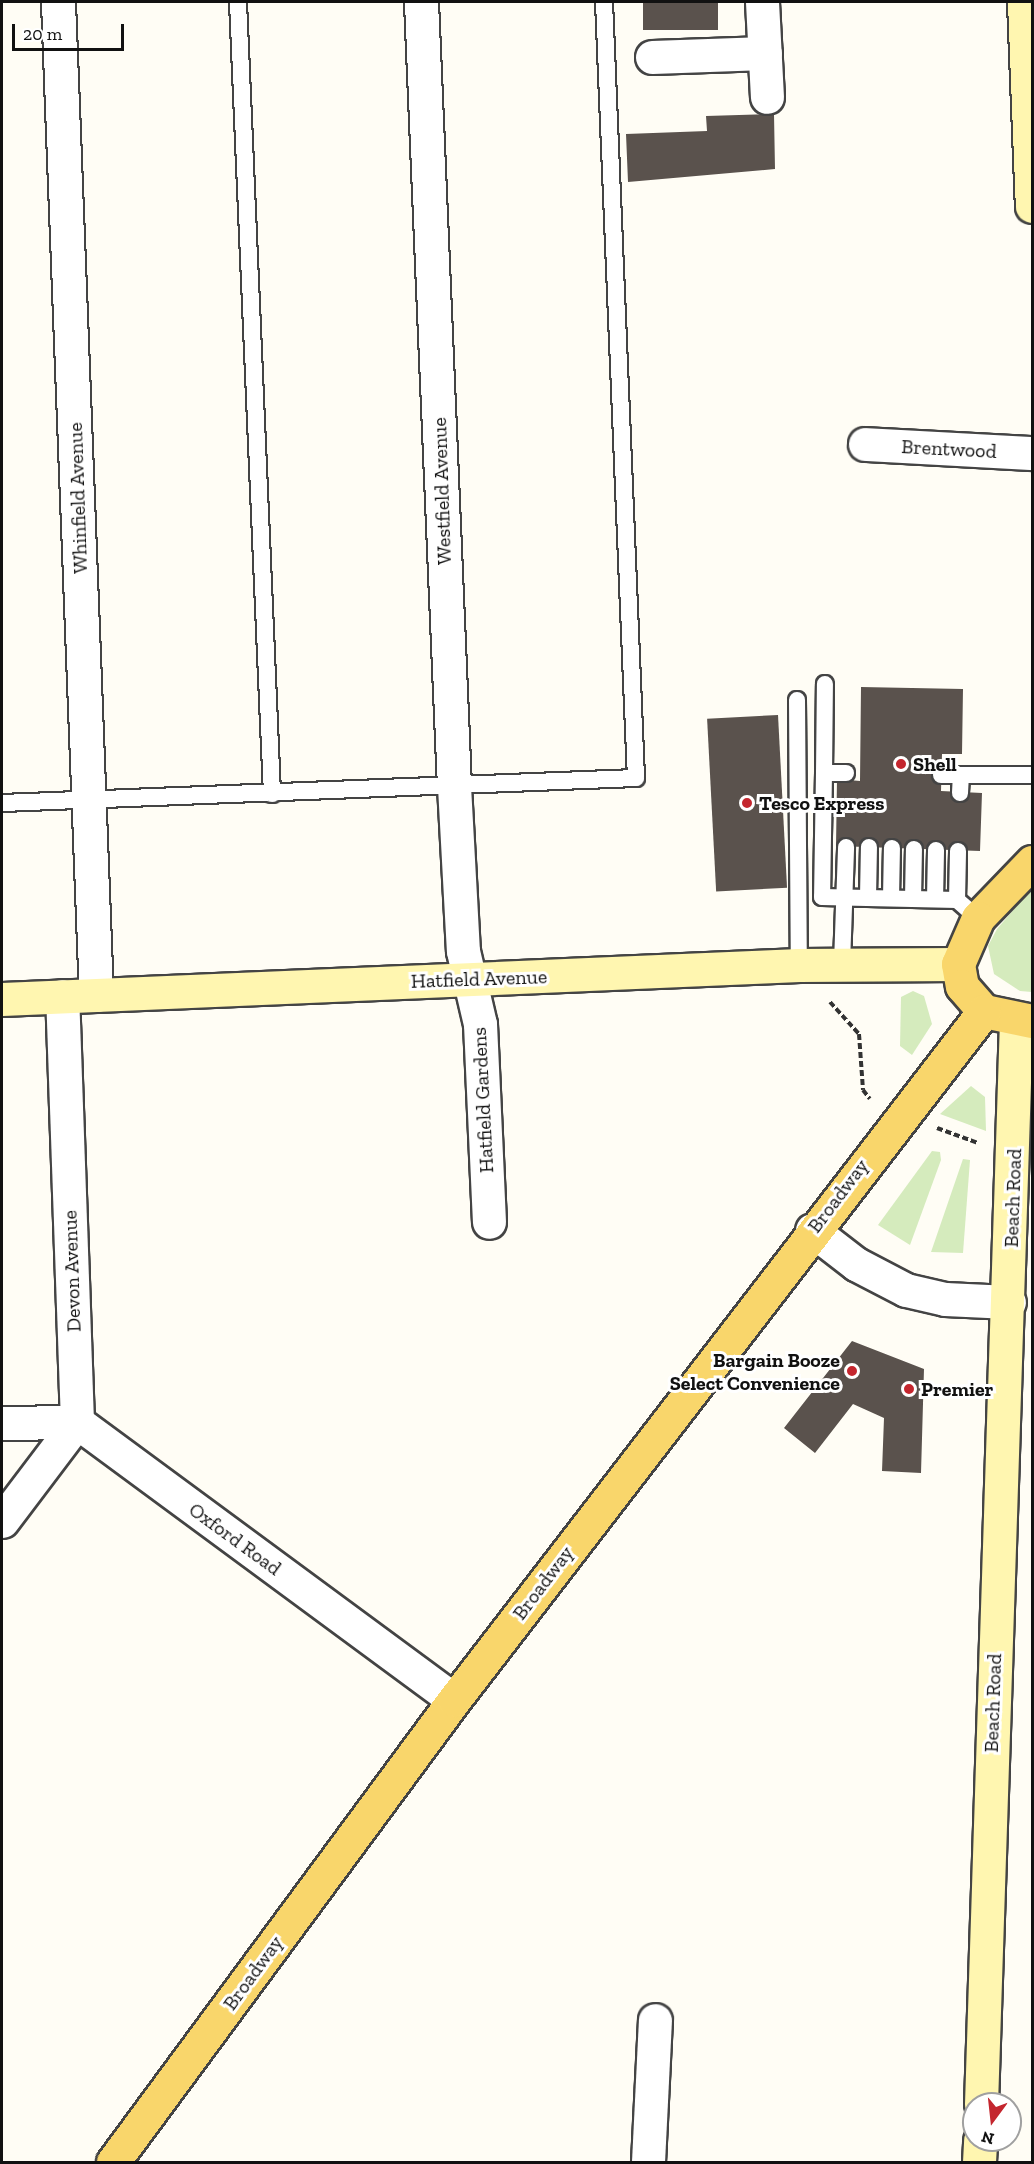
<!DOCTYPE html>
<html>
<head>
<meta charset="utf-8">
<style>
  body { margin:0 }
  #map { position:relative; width:1034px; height:2164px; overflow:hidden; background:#fffdf5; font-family:"Zilla Slab",serif }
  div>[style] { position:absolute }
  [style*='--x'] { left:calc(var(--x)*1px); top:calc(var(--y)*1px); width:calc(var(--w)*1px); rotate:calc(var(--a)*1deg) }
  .green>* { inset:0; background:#d5ebbd }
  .building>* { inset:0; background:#5a524d; transform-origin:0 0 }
  .path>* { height:4px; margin-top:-2px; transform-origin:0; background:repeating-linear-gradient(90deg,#333 0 6px,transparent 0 9px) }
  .roads { filter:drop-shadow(2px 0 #444) drop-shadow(-2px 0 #444) drop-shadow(0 2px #444) drop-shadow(0 -2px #444) }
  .lane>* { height:16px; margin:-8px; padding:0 8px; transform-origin:8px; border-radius:8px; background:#fff }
  .street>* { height:33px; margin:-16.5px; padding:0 16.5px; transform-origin:16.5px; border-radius:16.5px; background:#fff }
  .secondary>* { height:33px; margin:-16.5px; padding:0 16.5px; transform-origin:16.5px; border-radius:16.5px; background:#fff6b0 }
  .primary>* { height:33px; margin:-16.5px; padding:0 16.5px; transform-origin:16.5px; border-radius:16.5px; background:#f9d66b }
  .dots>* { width:16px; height:16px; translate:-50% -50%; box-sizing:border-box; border:3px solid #fff; border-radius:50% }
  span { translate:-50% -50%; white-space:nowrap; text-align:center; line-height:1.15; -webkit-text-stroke:6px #fff; paint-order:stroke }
  .street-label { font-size:20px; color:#111 }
  .poi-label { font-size:20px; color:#111; font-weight:700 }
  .left { translate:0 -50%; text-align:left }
  .right { translate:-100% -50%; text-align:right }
  .frame { position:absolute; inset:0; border:3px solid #111; pointer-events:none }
  .north { position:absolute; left:962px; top:2092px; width:60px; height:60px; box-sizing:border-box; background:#fff; border:2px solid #a0a0a0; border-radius:50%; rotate:195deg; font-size:16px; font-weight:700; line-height:24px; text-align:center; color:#111 }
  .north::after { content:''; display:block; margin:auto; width:21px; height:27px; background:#c4262e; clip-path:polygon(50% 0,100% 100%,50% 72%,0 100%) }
  .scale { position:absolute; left:12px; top:24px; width:112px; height:27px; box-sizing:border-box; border:3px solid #111; border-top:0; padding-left:8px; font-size:18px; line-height:21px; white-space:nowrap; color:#111; -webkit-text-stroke:4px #fff; paint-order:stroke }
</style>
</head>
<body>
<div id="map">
  <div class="green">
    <i style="clip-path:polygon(1032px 888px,1032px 992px,1020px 991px,994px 974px,988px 946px,997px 929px)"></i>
    <i style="clip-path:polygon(913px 991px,924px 996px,932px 1024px,912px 1055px,900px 1046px,901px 997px)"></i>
    <i style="clip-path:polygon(971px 1086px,985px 1097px,986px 1131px,940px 1114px)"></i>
    <i style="clip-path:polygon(932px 1151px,940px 1152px,941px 1160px,910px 1245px,878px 1225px)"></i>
    <i style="clip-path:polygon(963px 1159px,970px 1160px,963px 1253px,931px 1252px)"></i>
  </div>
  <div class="building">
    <i style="left:643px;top:2px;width:75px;height:28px"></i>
    <i style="clip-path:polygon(774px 114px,775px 169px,628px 182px,626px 134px,707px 131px,706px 116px)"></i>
    <i style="clip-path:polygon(861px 687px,963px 689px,962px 754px,942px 754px,941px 791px,982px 793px,980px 851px,836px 846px,837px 779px,860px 781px)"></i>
    <i style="left:778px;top:715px;width:173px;height:71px;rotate:87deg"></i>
    <i style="clip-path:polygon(852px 1341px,924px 1369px,921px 1473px,882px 1471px,884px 1418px,853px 1404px,815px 1453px,784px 1428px)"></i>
  </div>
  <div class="path">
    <i style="--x:830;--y:1002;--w:43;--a:47.8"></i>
    <i style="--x:859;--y:1034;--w:56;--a:85.9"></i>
    <i style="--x:863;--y:1090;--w:11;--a:52"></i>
    <i style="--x:937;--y:1128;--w:44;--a:20.1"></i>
  </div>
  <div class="roads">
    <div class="lane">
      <i style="--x:238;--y:2;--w:793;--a:87.54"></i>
      <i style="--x:797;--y:700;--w:265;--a:89.6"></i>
      <i style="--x:824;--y:773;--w:89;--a:-89.4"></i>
      <i style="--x:846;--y:773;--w:22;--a:180"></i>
      <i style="--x:824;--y:773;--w:124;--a:90.9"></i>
      <i style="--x:822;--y:897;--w:135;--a:1.3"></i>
      <i style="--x:957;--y:900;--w:28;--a:41"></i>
      <i style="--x:941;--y:775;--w:91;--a:0"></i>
      <i style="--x:960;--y:793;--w:18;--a:-87"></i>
      <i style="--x:2;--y:803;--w:634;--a:-2.26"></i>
      <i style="--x:636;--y:778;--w:777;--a:-92.36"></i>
      <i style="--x:868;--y:897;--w:50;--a:-88.9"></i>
      <i style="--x:891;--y:898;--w:50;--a:-88.9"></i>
      <i style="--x:913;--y:899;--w:50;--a:-88.9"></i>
      <i style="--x:935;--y:899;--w:49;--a:-88.8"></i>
      <i style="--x:957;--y:900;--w:49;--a:-88.8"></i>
      <i style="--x:842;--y:964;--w:117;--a:-88"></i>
    </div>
    <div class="street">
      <i style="--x:58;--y:2;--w:994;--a:87.81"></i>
      <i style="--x:421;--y:2;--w:785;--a:87.59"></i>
      <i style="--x:454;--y:786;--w:165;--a:86.9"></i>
      <i style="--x:463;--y:951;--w:75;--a:76.9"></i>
      <i style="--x:480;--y:1024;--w:198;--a:87.4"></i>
      <i style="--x:762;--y:2;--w:95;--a:87"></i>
      <i style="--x:652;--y:57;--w:113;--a:-2"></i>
      <i style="--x:865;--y:444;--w:167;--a:3.1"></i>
      <i style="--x:812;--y:1230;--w:56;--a:37.7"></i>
      <i style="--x:856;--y:1264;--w:56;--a:27.5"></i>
      <i style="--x:906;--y:1290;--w:40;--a:13"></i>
      <i style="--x:945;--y:1299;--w:64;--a:2.7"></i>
      <i style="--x:2;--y:1423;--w:75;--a:-0.8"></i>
      <i style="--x:77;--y:1422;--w:468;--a:36.4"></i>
      <i style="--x:2;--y:1521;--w:124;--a:-52.9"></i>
      <i style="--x:77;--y:1422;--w:426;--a:-92"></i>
      <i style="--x:648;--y:2162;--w:142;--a:-87.2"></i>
    </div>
    <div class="secondary">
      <i style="--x:1024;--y:2;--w:204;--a:87.8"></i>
      <i style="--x:2;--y:999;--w:798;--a:-2.44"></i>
      <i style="--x:799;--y:965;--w:159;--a:-0.4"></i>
      <i style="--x:981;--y:2104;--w:1084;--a:-88.15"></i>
      <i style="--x:979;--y:2162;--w:22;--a:-87"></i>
    </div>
    <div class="primary">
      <i style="--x:1032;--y:862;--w:78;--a:134"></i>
      <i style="--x:978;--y:918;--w:50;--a:113.5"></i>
      <i style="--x:958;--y:964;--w:22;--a:80"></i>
      <i style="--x:962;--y:986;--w:33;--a:49"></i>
      <i style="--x:984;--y:1011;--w:49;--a:11.8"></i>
      <i style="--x:113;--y:2162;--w:574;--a:-53.57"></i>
      <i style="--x:454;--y:1700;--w:869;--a:-52.43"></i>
    </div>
  </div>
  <div class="dots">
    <i style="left:901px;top:764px;background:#c4262e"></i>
    <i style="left:747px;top:803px;background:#c4262e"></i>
    <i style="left:852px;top:1371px;background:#c4262e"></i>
    <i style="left:909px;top:1389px;background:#c4262e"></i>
  </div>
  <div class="street-label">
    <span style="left:949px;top:449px;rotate:3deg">Brentwood</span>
    <span style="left:442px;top:491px;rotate:-92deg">Westfield Avenue</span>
    <span style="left:78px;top:498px;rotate:-92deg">Whinfield Avenue</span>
    <span style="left:479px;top:979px;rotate:-2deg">Hatfield Avenue</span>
    <span style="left:483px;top:1100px;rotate:-93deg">Hatfield Gardens</span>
    <span style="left:838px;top:1196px;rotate:-53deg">Broadway</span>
    <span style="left:1013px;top:1198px;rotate:-88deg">Beach Road</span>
    <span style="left:72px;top:1271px;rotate:-92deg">Devon Avenue</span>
    <span style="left:235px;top:1539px;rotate:36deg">Oxford Road</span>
    <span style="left:543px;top:1583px;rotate:-53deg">Broadway</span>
    <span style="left:993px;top:1703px;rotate:-88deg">Beach Road</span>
    <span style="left:253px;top:1973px;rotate:-54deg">Broadway</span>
  </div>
  <div class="poi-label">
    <span class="left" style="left:913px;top:764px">Shell</span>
    <span class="left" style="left:759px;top:803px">Tesco Express</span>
    <span class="right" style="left:840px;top:1372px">Bargain Booze<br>Select Convenience</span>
    <span class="left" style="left:921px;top:1389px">Premier</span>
  </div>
  <div class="frame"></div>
  <div class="north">N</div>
  <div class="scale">20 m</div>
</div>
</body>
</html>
